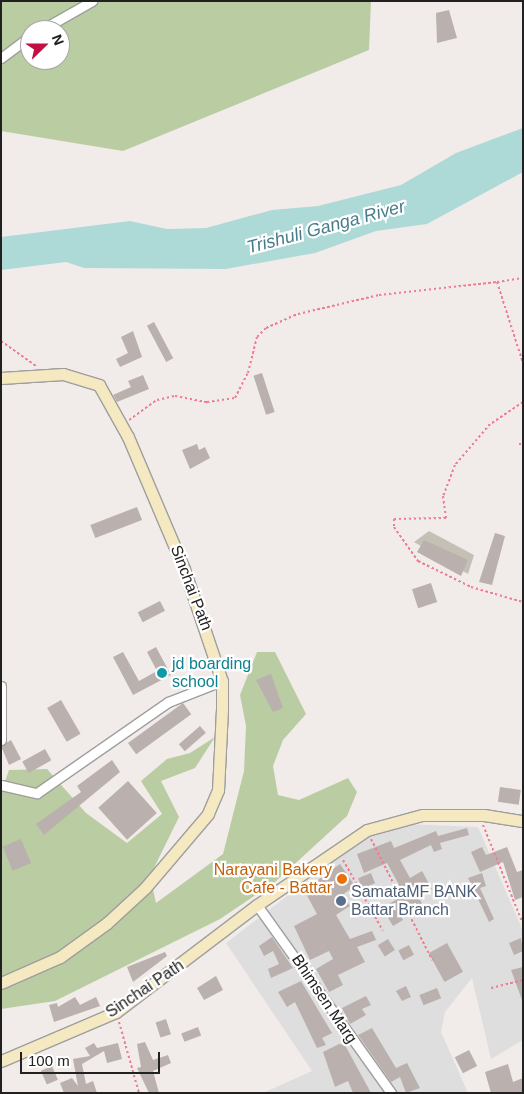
<!DOCTYPE html>
<html>
<head>
<meta charset="utf-8">
<style>
  body { margin:0 }
  #map { position:relative; width:524px; height:1094px; overflow:hidden; background:#f1ece9; font-family:Arial,sans-serif }
  div>[style] { position:absolute }
  [style*='--x'] { left:calc(var(--x)*1px); top:calc(var(--y)*1px); width:calc(var(--w)*1px); rotate:calc(var(--a)*1deg) }
  .residential>* { inset:0; background:#dfdede }
  .construction>* { inset:0; background:#c5c0b5 }
  .forest>* { inset:0; background:#bacca1 }
  .water>* { inset:0; background:#addad7 }
  .building>* { inset:0; background:#bab0ae; transform-origin:0 0 }
  .path>* { height:2px; margin-top:-1px; transform-origin:0; background:repeating-linear-gradient(90deg,#ef7c91 0 2.5px,transparent 0 5px) }
  .roads { filter:drop-shadow(1px 0 #9e9e9e) drop-shadow(-1px 0 #9e9e9e) drop-shadow(0 1px #9e9e9e) drop-shadow(0 -1px #9e9e9e) }
  .street>* { height:9px; margin:-4.5px; padding:0 4.5px; transform-origin:4.5px; border-radius:4.5px; background:#fff }
  .secondary>* { height:11px; margin:-5.5px; padding:0 5.5px; transform-origin:5.5px; border-radius:5.5px; background:#f5e9c2 }
  .dots>* { width:14px; height:14px; translate:-50% -50%; box-sizing:border-box; border:2px solid #fff; border-radius:50% }
  span { translate:-50% -50%; white-space:nowrap; text-align:center; line-height:1.15; -webkit-text-stroke:4.5px #fff; paint-order:stroke }
  .street-label { font-size:16px; color:#212121 }
  .culture-label { font-size:16px; color:#0d838f }
  .left { translate:0 -50%; text-align:left }
  .food-label { font-size:16px; color:#c56008 }
  .right { translate:-100% -50%; text-align:right }
  .service-label { font-size:16px; color:#4e5e75 }
  .water-label { font-size:18px; color:#477d8b; font-style:italic }
  .frame { position:absolute; inset:0; border:2px solid #212121; pointer-events:none }
  .north { position:absolute; left:20px; top:20px; width:50px; height:50px; box-sizing:border-box; background:#fff; border:1px solid #a6a6a6; border-radius:50%; rotate:68deg; font-size:14px; font-weight:700; line-height:20px; text-align:center; color:#212121 }
  .north::after { content:''; display:block; margin:auto; width:18px; height:22px; background:#c11144; clip-path:polygon(50% 0,100% 100%,50% 72%,0 100%) }
  .scale { position:absolute; left:20px; top:1052px; width:140px; height:22px; box-sizing:border-box; border:2px solid #212121; border-top:0; padding-left:6px; font-size:15px; line-height:18px; white-space:nowrap; color:#212121; -webkit-text-stroke:4px #fff; paint-order:stroke }
</style>
</head>
<body>
<div id="map">
  <div class="residential">
    <i style="clip-path:polygon(382px 823px,478px 827px,523px 931px,523px 1040px,491px 1059px,472px 978px,445px 1012px,441px 1032px,468px 1093px,263px 1093px,312px 1071px,226px 943px)"></i>
  </div>
  <div class="construction">
    <i style="clip-path:polygon(429px 531px,474px 555px,468px 574px,414px 542px)"></i>
  </div>
  <div class="forest">
    <i style="clip-path:polygon(evenodd,1px 1px,371px 1px,369px 50px,123px 151px,1px 131px,1px 1px,30px 30px,60px 30px,60px 60px,30px 60px,30px 30px)"></i>
    <i style="clip-path:polygon(257px 652px,275px 652px,306px 714px,283px 740px,273px 766px,278px 795px,299px 800px,348px 778px,357px 792px,347px 816px,275px 882px,220px 919px,55px 1001px,1px 1009px,1px 793px,9px 770px,47px 769px,86px 813px,127px 843px,162px 814px,141px 781px,167px 759px,190px 753px,215px 737px,195px 768px,161px 781px,179px 817px,150px 876px,156px 903px,223px 854px,244px 771px,246px 726px,240px 695px)"></i>
  </div>
  <div class="water">
    <i style="clip-path:polygon(523px 128px,523px 172px,427px 224px,376px 231px,315px 253px,226px 269px,84px 268px,66px 262px,1px 270px,1px 237px,130px 221px,167px 229px,206px 228px,272px 210px,318px 206px,401px 185px,456px 153px)"></i>
  </div>
  <div class="building">
    <i style="clip-path:polygon(449px 10px,457px 38px,437px 43px,436px 13px)"></i>
    <i style="left:154px;top:322px;width:41px;height:8px;rotate:62deg"></i>
    <i style="clip-path:polygon(133px 331px,142px 357px,120px 367px,116px 359px,128px 353px,121px 337px)"></i>
    <i style="left:262px;top:373px;width:41px;height:9px;rotate:72deg"></i>
    <i style="clip-path:polygon(143px 375px,149px 389px,117px 402px,113px 395px,131px 387px,128px 381px)"></i>
    <i style="clip-path:polygon(197px 444px,199px 450px,205px 447px,210px 458px,190px 469px,182px 450px)"></i>
    <i style="left:137px;top:507px;width:14px;height:50px;rotate:69deg"></i>
    <i style="clip-path:polygon(495px 533px,505px 536px,492px 585px,479px 582px)"></i>
    <i style="clip-path:polygon(424px 540px,468px 560px,461px 576px,417px 552px)"></i>
    <i style="left:431px;top:583px;width:20px;height:20px;rotate:72deg"></i>
    <i style="left:160px;top:601px;width:11px;height:25px;rotate:63deg"></i>
    <i style="clip-path:polygon(156px 647px,171px 675px,133px 695px,113px 657px,123px 652px,139px 681px,157px 671px,147px 652px)"></i>
    <i style="clip-path:polygon(271px 674px,283px 708px,273px 712px,256px 680px)"></i>
    <i style="left:61px;top:700px;width:39px;height:16px;rotate:60deg"></i>
    <i style="left:183px;top:703px;width:14px;height:68px;rotate:54deg"></i>
    <i style="left:200px;top:726px;width:9px;height:28px;rotate:49deg"></i>
    <i style="clip-path:polygon(11px 740px,21px 759px,9px 765px,1px 746px)"></i>
    <i style="left:45px;top:749px;width:13px;height:26px;rotate:61deg"></i>
    <i style="clip-path:polygon(112px 760px,120px 772px,44px 835px,36px 824px,81px 792px,77px 786px)"></i>
    <i style="left:128px;top:781px;width:43px;height:40px;rotate:48deg"></i>
    <i style="left:500px;top:787px;width:21px;height:15px;rotate:8deg"></i>
    <i style="clip-path:polygon(467px 828px,469px 835px,440px 843px,442px 849px,434px 852px,431px 845px,400px 860px,410px 878px,422px 871px,432px 889px,419px 897px,422px 904px,400px 914px,403px 920px,393px 926px,382px 908px,402px 896px,398px 883px,387px 863px,364px 873px,357px 854px,391px 841px,394px 848px,436px 831px,438px 836px)"></i>
    <i style="left:21px;top:839px;width:26px;height:20px;rotate:67deg"></i>
    <i style="clip-path:polygon(482px 847px,486px 855px,507px 847px,517px 872px,523px 870px,523px 897px,515px 900px,503px 862px,480px 872px,471px 852px)"></i>
    <i style="clip-path:polygon(340px 864px,355px 886px,342px 895px,350px 906px,336px 915px,350px 939px,372px 931px,376px 940px,357px 947px,365px 962px,338px 975px,343px 985px,329px 992px,316px 969px,333px 959px,329px 951px,310px 960px,294px 926px,317px 914px,304px 890px)"></i>
    <i style="left:371px;top:873px;width:11px;height:14px;rotate:68deg"></i>
    <i style="clip-path:polygon(482px 873px,486px 886px,480px 888px,494px 919px,489px 922px,468px 878px)"></i>
    <i style="clip-path:polygon(272px 937px,293px 968px,271px 978px,268px 969px,279px 964px,273px 951px,264px 956px,259px 946px)"></i>
    <i style="clip-path:polygon(521px 938px,523px 951px,514px 955px,509px 943px)"></i>
    <i style="left:388px;top:939px;width:13px;height:12px;rotate:58deg"></i>
    <i style="left:447px;top:943px;width:33px;height:21px;rotate:61deg"></i>
    <i style="left:409px;top:945px;width:11px;height:12px;rotate:63deg"></i>
    <i style="clip-path:polygon(165px 952px,167px 956px,133px 982px,127px 967px)"></i>
    <i style="clip-path:polygon(523px 967px,523px 999px,522px 1000px,511px 970px)"></i>
    <i style="clip-path:polygon(216px 976px,223px 990px,204px 1000px,197px 988px)"></i>
    <i style="clip-path:polygon(301px 981px,332px 1033px,322px 1038px,326px 1045px,317px 1048px,295px 1002px,287px 1007px,278px 992px)"></i>
    <i style="clip-path:polygon(406px 986px,411px 997px,402px 1001px,396px 991px)"></i>
    <i style="left:437px;top:988px;width:11px;height:19px;rotate:68deg"></i>
    <i style="clip-path:polygon(366px 996px,371px 1005px,362px 1009px,366px 1015px,350px 1024px,342px 1008px)"></i>
    <i style="clip-path:polygon(75px 997px,80px 1005px,96px 997px,100px 1006px,54px 1022px,49px 1005px,57px 1003px,58px 1007px)"></i>
    <i style="left:166px;top:1019px;width:16px;height:11px;rotate:72deg"></i>
    <i style="left:198px;top:1027px;width:9px;height:18px;rotate:69deg"></i>
    <i style="clip-path:polygon(372px 1028px,396px 1068px,407px 1063px,420px 1088px,406px 1093px,400px 1077px,391px 1082px,358px 1035px)"></i>
    <i style="clip-path:polygon(145px 1042px,153px 1060px,168px 1055px,171px 1063px,153px 1071px,159px 1093px,149px 1093px,137px 1068px,141px 1067px,137px 1044px)"></i>
    <i style="clip-path:polygon(94px 1043px,97px 1048px,118px 1043px,122px 1059px,107px 1063px,104px 1051px,82px 1064px,86px 1084px,93px 1081px,97px 1093px,64px 1093px,60px 1083px,72px 1078px,78px 1086px,73px 1059px,90px 1056px,85px 1048px)"></i>
    <i style="clip-path:polygon(339px 1044px,345px 1045px,371px 1093px,353px 1093px,348px 1081px,335px 1087px,323px 1052px)"></i>
    <i style="left:469px;top:1050px;width:18px;height:16px;rotate:63deg"></i>
    <i style="clip-path:polygon(508px 1064px,513px 1082px,523px 1078px,523px 1093px,491px 1093px,485px 1072px)"></i>
    <i style="left:52px;top:1066px;width:15px;height:12px;rotate:67deg"></i>
  </div>
  <div class="path">
    <i style="--x:497;--y:282;--w:26;--a:-9"></i>
    <i style="--x:1;--y:341;--w:43;--a:35.5"></i>
    <i style="--x:523;--y:391;--w:3;--a:90"></i>
    <i style="--x:523;--y:402;--w:40;--a:146"></i>
    <i style="--x:490;--y:424;--w:54;--a:130.5"></i>
    <i style="--x:455;--y:465;--w:33;--a:111"></i>
    <i style="--x:443;--y:496;--w:22;--a:82"></i>
    <i style="--x:446;--y:518;--w:52;--a:178.9"></i>
    <i style="--x:394;--y:519;--w:8;--a:90"></i>
    <i style="--x:394;--y:527;--w:42;--a:54.8"></i>
    <i style="--x:418;--y:561;--w:59;--a:26.1"></i>
    <i style="--x:471;--y:587;--w:54;--a:16.1"></i>
    <i style="--x:129;--y:420;--w:34;--a:-36"></i>
    <i style="--x:157;--y:400;--w:18;--a:-13"></i>
    <i style="--x:175;--y:396;--w:33;--a:11"></i>
    <i style="--x:207;--y:402;--w:28;--a:-8"></i>
    <i style="--x:235;--y:398;--w:28;--a:-63"></i>
    <i style="--x:248;--y:373;--w:37;--a:-76"></i>
    <i style="--x:257;--y:337;--w:13;--a:-45"></i>
    <i style="--x:266;--y:328;--w:35;--a:-24"></i>
    <i style="--x:298;--y:314;--w:83;--a:-13.2"></i>
    <i style="--x:379;--y:295;--w:119;--a:-6.3"></i>
    <i style="--x:497;--y:282;--w:85;--a:72.2"></i>
    <i style="--x:519;--y:444;--w:4;--a:0"></i>
    <i style="--x:483;--y:825;--w:107;--a:68"></i>
    <i style="--x:371;--y:839;--w:136;--a:63.2"></i>
    <i style="--x:343;--y:860;--w:81;--a:60.6"></i>
    <i style="--x:491;--y:988;--w:33;--a:-14"></i>
    <i style="--x:119;--y:1022;--w:74;--a:74.3"></i>
    <i style="--x:522;--y:1063;--w:1;--a:0"></i>
  </div>
  <div class="roads">
    <div class="street">
      <i style="--x:41;--y:30;--w:59;--a:-29.6"></i>
      <i style="--x:1;--y:58;--w:36;--a:-37"></i>
      <i style="--x:1;--y:686;--w:54;--a:90"></i>
      <i style="--x:1;--y:785;--w:37;--a:13"></i>
      <i style="--x:37;--y:793;--w:160;--a:-34.8"></i>
      <i style="--x:168;--y:702;--w:58;--a:-21.3"></i>
      <i style="--x:257;--y:905;--w:231;--a:54.5"></i>
    </div>
    <div class="secondary">
      <i style="--x:1;--y:378;--w:62;--a:-3.7"></i>
      <i style="--x:63;--y:374;--w:38;--a:17"></i>
      <i style="--x:99;--y:385;--w:60;--a:60.9"></i>
      <i style="--x:128;--y:437;--w:143;--a:67"></i>
      <i style="--x:184;--y:569;--w:118;--a:71.3"></i>
      <i style="--x:222;--y:681;--w:28;--a:90"></i>
      <i style="--x:222;--y:709;--w:81;--a:92.8"></i>
      <i style="--x:218;--y:790;--w:26;--a:113"></i>
      <i style="--x:208;--y:814;--w:97;--a:130.4"></i>
      <i style="--x:145;--y:888;--w:52;--a:137.4"></i>
      <i style="--x:107;--y:923;--w:58;--a:144.1"></i>
      <i style="--x:60;--y:957;--w:64;--a:156.2"></i>
      <i style="--x:1;--y:1061;--w:125;--a:-23.1"></i>
      <i style="--x:116;--y:1012;--w:177;--a:-37.2"></i>
      <i style="--x:257;--y:905;--w:133;--a:-34.3"></i>
      <i style="--x:367;--y:830;--w:57;--a:-15.3"></i>
      <i style="--x:422;--y:815;--w:62;--a:0"></i>
      <i style="--x:484;--y:815;--w:39;--a:9"></i>
    </div>
  </div>
  <div class="dots">
    <i style="left:162px;top:673px;background:#0f9aa8"></i>
    <i style="left:342px;top:879px;background:#e8710a"></i>
    <i style="left:341px;top:901px;background:#5c6f8a"></i>
  </div>
  <div class="street-label">
    <span style="left:191px;top:588px;rotate:69deg">Sinchai Path</span>
    <span style="left:145px;top:989px;rotate:-34deg">Sinchai Path</span>
    <span style="left:324px;top:999px;rotate:56deg">Bhimsen Marg</span>
  </div>
  <div class="culture-label">
    <span class="left" style="left:172px;top:673px">jd boarding<br>school</span>
  </div>
  <div class="food-label">
    <span class="right" style="left:332px;top:879px">Narayani Bakery<br>Cafe - Battar</span>
  </div>
  <div class="service-label">
    <span class="left" style="left:351px;top:901px">SamataMF BANK<br>Battar Branch</span>
  </div>
  <div class="water-label">
    <span style="left:326px;top:227px;rotate:-15deg">Trishuli Ganga River</span>
  </div>
  <div class="frame"></div>
  <div class="north">N</div>
  <div class="scale">100 m</div>
</div>
</body>
</html>
